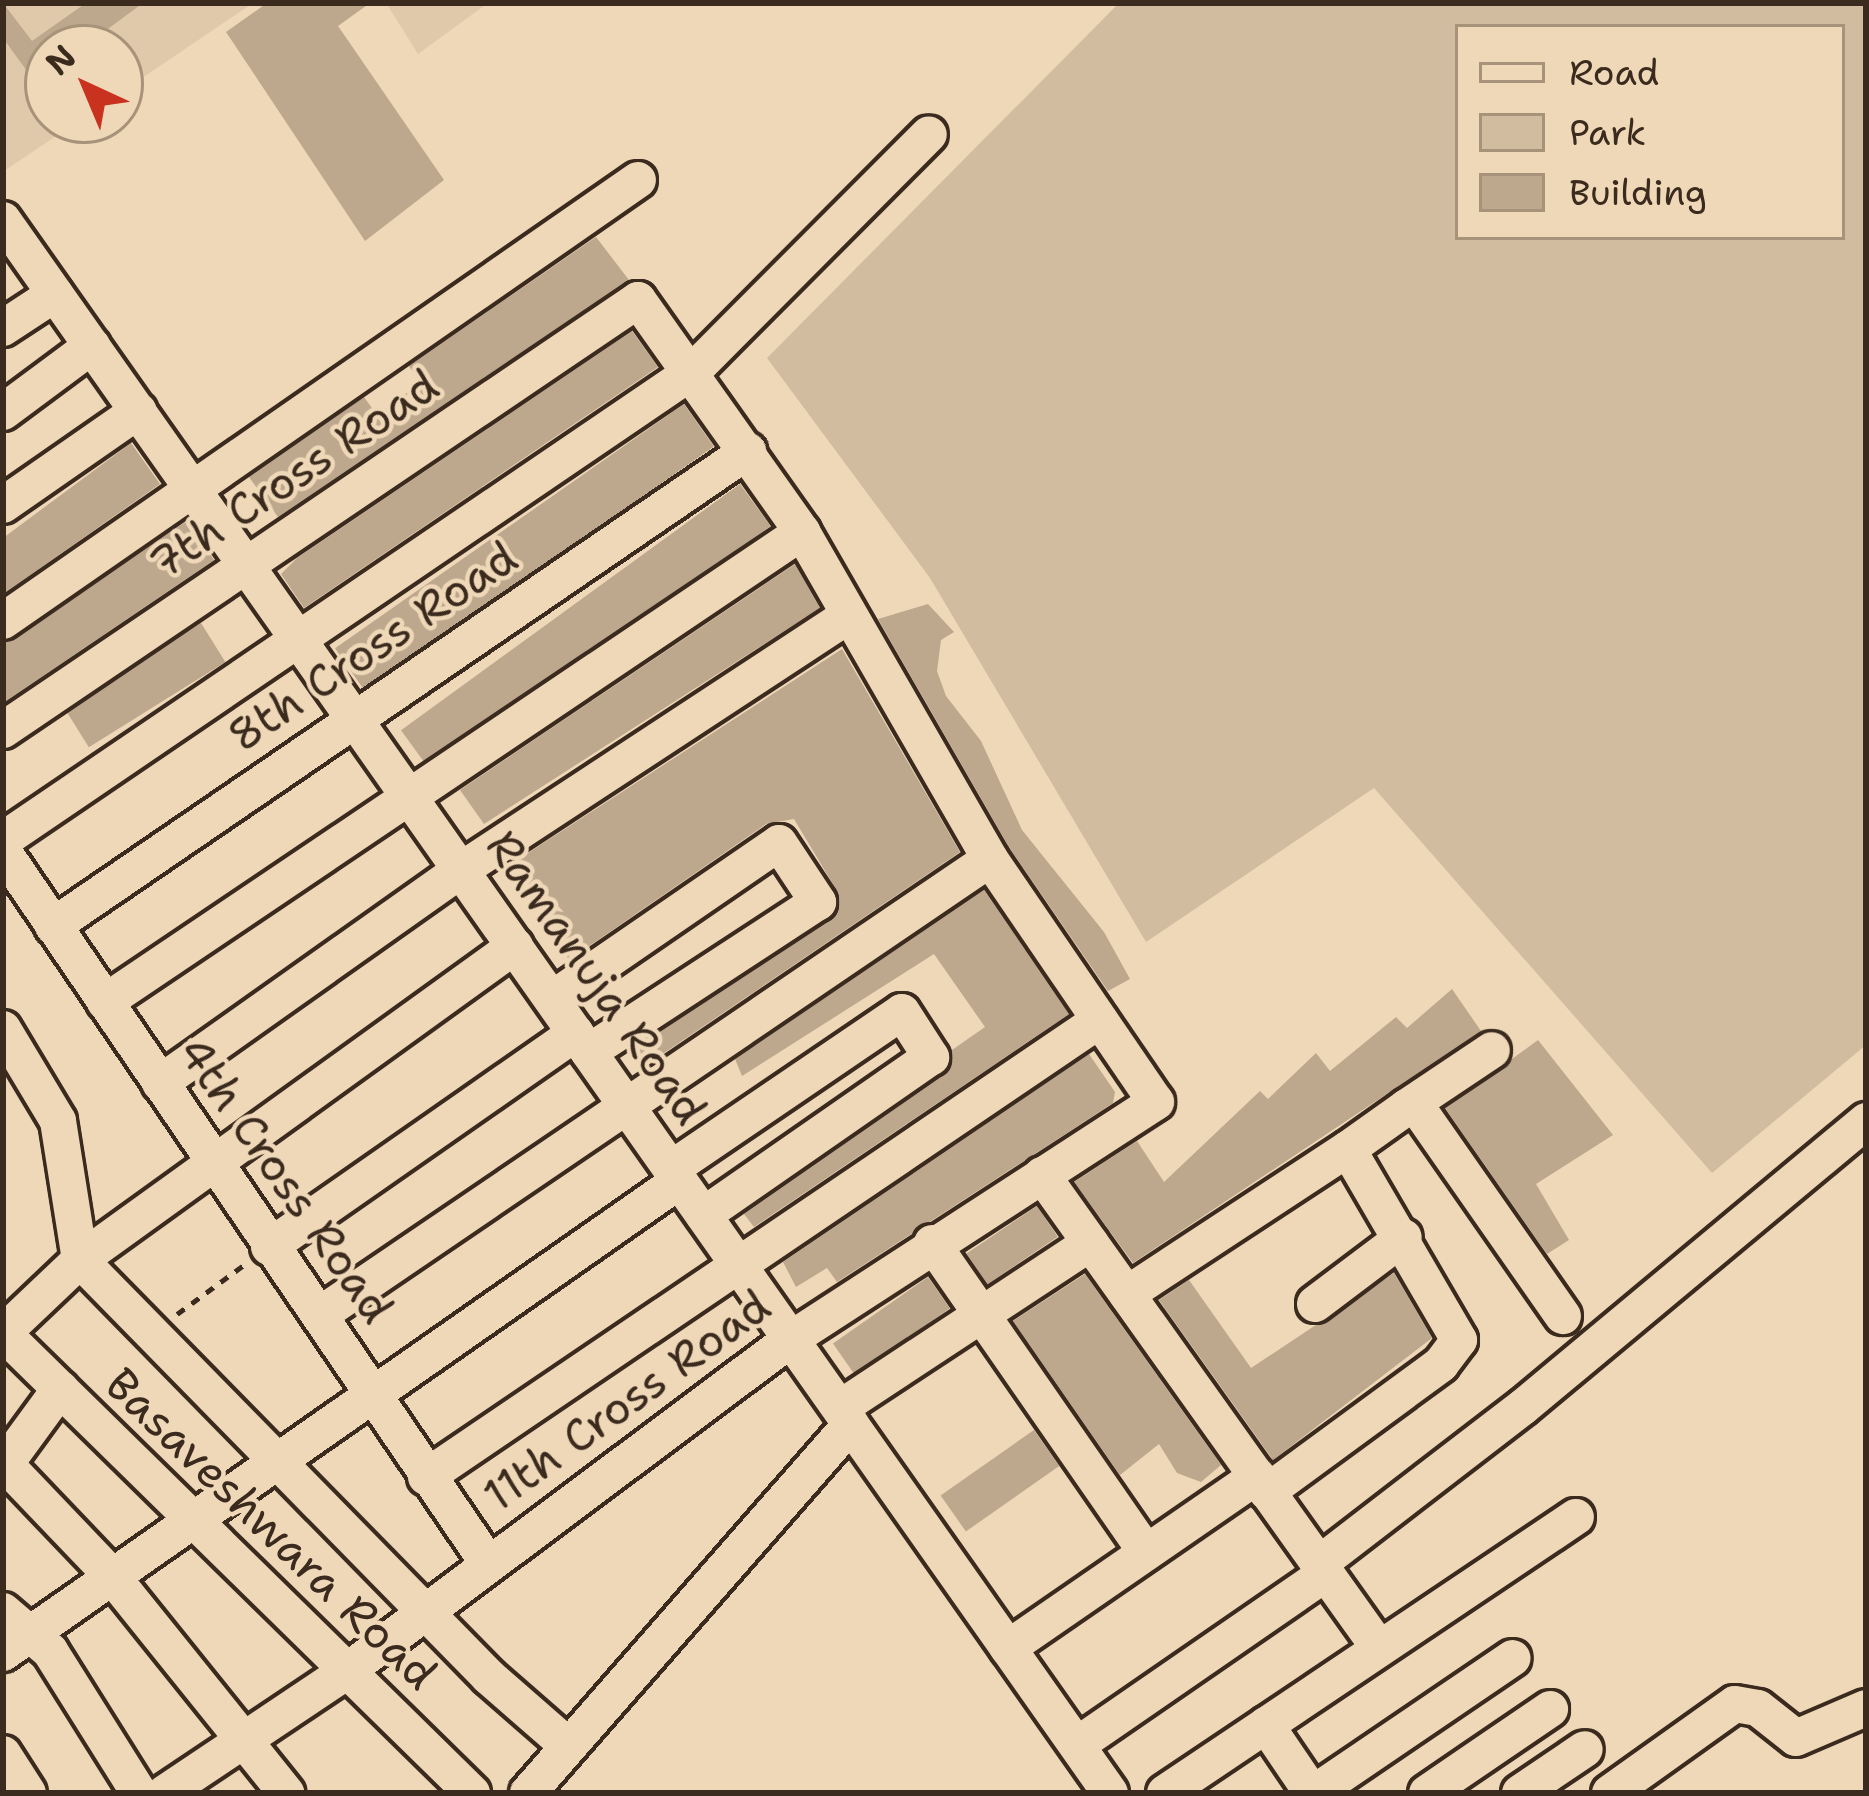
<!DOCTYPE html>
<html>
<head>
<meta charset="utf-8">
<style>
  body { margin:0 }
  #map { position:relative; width:1869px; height:1796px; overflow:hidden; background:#efd8b8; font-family:"Shantell Sans",sans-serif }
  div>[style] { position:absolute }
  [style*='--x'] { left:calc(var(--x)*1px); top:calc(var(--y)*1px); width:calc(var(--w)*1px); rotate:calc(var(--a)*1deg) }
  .built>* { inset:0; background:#e0c9ab }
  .green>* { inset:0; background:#d1bc9f }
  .building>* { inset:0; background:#bda78d; transform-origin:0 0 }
  .path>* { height:4.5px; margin-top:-2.25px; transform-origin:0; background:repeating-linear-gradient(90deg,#3b2a1e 0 9px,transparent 0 18px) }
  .roads { filter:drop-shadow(3px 0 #3b2a1e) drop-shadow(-3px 0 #3b2a1e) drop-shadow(0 3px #3b2a1e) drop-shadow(0 -3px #3b2a1e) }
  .minor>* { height:36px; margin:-18px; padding:0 18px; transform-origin:18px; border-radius:18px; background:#efd8b8 }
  span { translate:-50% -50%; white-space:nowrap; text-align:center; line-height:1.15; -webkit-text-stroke:9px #efd8b8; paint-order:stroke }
  .street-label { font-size:45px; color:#3b2a1e }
  .frame { position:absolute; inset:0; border:6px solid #3b2a1e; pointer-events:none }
  .legend { position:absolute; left:1455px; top:24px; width:390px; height:216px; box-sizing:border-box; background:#efd8b8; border:3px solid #a7927a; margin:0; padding:15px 21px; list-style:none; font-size:36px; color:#3b2a1e }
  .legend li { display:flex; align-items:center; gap:24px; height:60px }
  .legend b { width:60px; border:3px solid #a7927a }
  .north { position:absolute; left:24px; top:24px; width:120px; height:120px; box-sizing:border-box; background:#efd8b8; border:3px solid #a7927a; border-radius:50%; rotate:316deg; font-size:33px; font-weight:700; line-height:48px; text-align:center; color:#3b2a1e }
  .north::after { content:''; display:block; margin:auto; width:42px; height:54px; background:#c8321e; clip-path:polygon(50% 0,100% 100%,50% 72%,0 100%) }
</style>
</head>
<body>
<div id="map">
  <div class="built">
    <i style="clip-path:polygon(3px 3px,253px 3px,120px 93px,120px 48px,48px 48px,48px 120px,80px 120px,4px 171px)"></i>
    <i style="clip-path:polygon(386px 3px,488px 3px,418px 54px)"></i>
  </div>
  <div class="green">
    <i style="clip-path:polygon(evenodd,1119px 3px,1866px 3px,1866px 1045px,1712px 1173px,1374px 788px,1146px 942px,930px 578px,767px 358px,1119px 3px,1458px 27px,1842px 27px,1842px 237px,1458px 237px,1458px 27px)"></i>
  </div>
  <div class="building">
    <i style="clip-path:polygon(3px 3px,32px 41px,86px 3px,143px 3px,82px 48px,48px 48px,48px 73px,35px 82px,3px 38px)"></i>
    <i style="clip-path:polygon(267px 3px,370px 3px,338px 26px,444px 180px,365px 241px,226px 32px)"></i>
    <i style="clip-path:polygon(596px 237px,629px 280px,278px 517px,249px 477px,364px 397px,377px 415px,420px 383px,409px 366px)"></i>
    <i style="clip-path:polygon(632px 331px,658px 367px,304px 608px,281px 574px,297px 558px)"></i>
    <i style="left:684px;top:404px;width:52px;height:426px;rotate:55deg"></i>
    <i style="clip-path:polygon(131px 443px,160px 484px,3px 594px,3px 538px)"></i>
    <i style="left:740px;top:484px;width:52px;height:419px;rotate:54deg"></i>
    <i style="clip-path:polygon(187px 521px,214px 560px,3px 703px,3px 643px)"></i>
    <i style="clip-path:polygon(795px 564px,820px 608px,484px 824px,460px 790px)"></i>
    <i style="clip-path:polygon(928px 604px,954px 632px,941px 640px,937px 671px,946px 696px,981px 741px,1022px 830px,1104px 932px,1130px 979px,1108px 991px,1009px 847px,878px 619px)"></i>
    <i style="left:201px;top:623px;width:46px;height:161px;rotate:58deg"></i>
    <i style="clip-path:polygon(842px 649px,960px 852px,642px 1068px,631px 1051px,837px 913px,837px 891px,794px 819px,766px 824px,569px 960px,511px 864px)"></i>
    <i style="clip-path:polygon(984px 890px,1069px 1014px,754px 1227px,744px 1214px,944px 1075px,952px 1050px,985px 1027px,934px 954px,742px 1076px,735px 1059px)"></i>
    <i style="clip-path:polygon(1452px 989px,1481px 1031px,1133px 1263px,1074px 1182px,1137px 1141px,1164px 1182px,1260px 1091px,1268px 1099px,1316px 1053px,1330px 1071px,1396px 1017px,1407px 1028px)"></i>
    <i style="clip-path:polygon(1538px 1040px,1613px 1135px,1536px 1184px,1569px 1240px,1547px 1254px,1445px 1108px)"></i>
    <i style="clip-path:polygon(1089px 1054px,1115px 1092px,1113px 1103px,837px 1282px,827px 1268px,796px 1287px,783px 1262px)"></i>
    <i style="left:1037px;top:1206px;width:37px;height:85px;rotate:56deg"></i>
    <i style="clip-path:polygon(1394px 1273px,1432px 1338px,1273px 1460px,1159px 1300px,1189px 1280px,1251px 1368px)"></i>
    <i style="clip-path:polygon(1085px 1274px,1221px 1465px,1201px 1482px,1177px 1473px,1159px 1444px,1120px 1475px,1013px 1321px)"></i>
    <i style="left:928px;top:1277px;width:38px;height:116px;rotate:55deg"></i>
    <i style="left:1034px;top:1430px;width:44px;height:114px;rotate:55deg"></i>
  </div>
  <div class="path">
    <i style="--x:177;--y:1314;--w:84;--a:-36.3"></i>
  </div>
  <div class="roads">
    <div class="minor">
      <i style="--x:3;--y:220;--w:1923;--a:54.86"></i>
      <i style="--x:3;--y:328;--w:62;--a:-33.2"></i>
      <i style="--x:3;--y:412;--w:111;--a:-36.6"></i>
      <i style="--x:3;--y:505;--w:165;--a:-34.8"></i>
      <i style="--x:3;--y:621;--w:773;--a:-34.78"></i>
      <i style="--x:3;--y:730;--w:767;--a:-34.1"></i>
      <i style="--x:638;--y:300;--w:284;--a:54.7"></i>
      <i style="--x:802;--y:532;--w:377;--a:60.1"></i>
      <i style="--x:990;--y:859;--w:294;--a:55.7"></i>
      <i style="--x:1156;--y:1102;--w:435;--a:147"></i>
      <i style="--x:791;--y:1339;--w:554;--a:143.21"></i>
      <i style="--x:347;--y:1671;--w:219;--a:146.2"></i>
      <i style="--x:3;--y:840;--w:834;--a:-34.2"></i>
      <i style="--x:693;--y:371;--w:334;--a:-45.1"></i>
      <i style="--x:3;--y:851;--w:861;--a:55.74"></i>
      <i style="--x:53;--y:926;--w:842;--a:-34.35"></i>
      <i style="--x:515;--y:946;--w:536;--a:144.18"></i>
      <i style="--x:80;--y:1260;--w:584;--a:45.55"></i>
      <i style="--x:489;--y:1677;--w:105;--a:41.1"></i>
      <i style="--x:552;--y:999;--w:275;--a:-34.5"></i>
      <i style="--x:779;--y:843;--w:71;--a:56.5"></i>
      <i style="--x:818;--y:902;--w:274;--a:146.8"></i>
      <i style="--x:105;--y:1002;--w:841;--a:-33.99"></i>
      <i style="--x:3;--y:1029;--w:107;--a:59.1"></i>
      <i style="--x:58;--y:1121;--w:141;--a:81"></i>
      <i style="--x:80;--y:1260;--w:106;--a:136.5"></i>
      <i style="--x:160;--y:1083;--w:369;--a:-35.3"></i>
      <i style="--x:461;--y:870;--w:463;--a:-33.3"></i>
      <i style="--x:1407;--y:1107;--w:102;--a:-33.8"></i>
      <i style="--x:671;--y:1169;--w:279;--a:-34.2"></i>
      <i style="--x:902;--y:1012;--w:54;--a:57.2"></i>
      <i style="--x:931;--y:1057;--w:277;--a:145.2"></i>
      <i style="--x:1042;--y:1175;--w:581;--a:54.53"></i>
      <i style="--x:932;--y:1243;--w:376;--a:55.3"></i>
      <i style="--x:269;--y:1247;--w:374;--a:-34.9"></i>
      <i style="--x:1127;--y:1294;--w:264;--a:-33.3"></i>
      <i style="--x:1315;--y:1304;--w:111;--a:-37"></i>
      <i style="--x:321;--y:1314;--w:809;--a:-34.22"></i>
      <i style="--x:3;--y:1333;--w:657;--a:44.44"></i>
      <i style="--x:840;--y:1408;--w:300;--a:-33.4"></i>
      <i style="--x:5;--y:1464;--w:153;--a:46.3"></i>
      <i style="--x:111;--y:1575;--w:280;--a:51.2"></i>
      <i style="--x:3;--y:1467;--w:97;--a:-53.8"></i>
      <i style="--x:426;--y:1477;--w:814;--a:-34.14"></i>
      <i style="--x:1267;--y:1492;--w:216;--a:-36.3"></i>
      <i style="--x:1441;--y:1364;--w:30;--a:-53"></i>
      <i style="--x:1459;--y:1340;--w:221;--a:-120.2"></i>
      <i style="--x:1348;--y:1149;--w:72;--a:-35.4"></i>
      <i style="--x:1407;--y:1107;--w:10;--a:0"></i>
      <i style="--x:1417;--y:1107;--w:255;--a:55.1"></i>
      <i style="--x:1319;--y:1564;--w:257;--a:-37.6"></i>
      <i style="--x:1523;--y:1407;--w:447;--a:-39.8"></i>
      <i style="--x:3;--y:1611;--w:62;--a:40.4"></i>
      <i style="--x:50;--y:1651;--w:168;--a:57.9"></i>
      <i style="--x:1008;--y:1648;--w:303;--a:-34.6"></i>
      <i style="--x:3;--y:1653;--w:824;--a:-34.92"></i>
      <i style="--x:1266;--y:1725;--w:82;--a:55.9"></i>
      <i style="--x:1077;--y:1745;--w:303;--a:-34.6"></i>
      <i style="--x:3;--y:1754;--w:46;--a:57.3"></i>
      <i style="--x:528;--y:1793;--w:490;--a:-48.8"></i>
      <i style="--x:1165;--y:1793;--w:495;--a:-33.9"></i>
      <i style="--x:1314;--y:1793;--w:240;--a:-34.2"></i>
      <i style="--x:1427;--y:1793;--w:149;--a:-34.3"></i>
      <i style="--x:1520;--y:1793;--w:78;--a:-34.1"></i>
      <i style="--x:1610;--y:1793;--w:153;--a:-35.5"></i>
      <i style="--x:1735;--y:1704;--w:23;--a:10"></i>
      <i style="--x:1758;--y:1708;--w:48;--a:38.3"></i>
      <i style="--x:1796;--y:1738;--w:76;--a:-23.2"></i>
    </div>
  </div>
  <div class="street-label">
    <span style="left:294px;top:475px;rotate:-34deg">7th Cross Road</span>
    <span style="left:373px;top:647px;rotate:-34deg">8th Cross Road</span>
    <span style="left:596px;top:978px;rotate:55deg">Ramanuja Road</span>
    <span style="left:285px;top:1180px;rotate:55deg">4th Cross Road</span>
    <span style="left:627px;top:1401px;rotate:-36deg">11th Cross Road</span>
    <span style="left:271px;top:1529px;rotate:44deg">Basaveshwara Road</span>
  </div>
  <div class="frame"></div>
  <ul class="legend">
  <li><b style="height:15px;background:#efd8b8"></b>Road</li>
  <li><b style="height:33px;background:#d1bc9f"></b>Park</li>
  <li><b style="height:33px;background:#bda78d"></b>Building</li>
  </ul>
  <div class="north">N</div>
</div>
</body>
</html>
